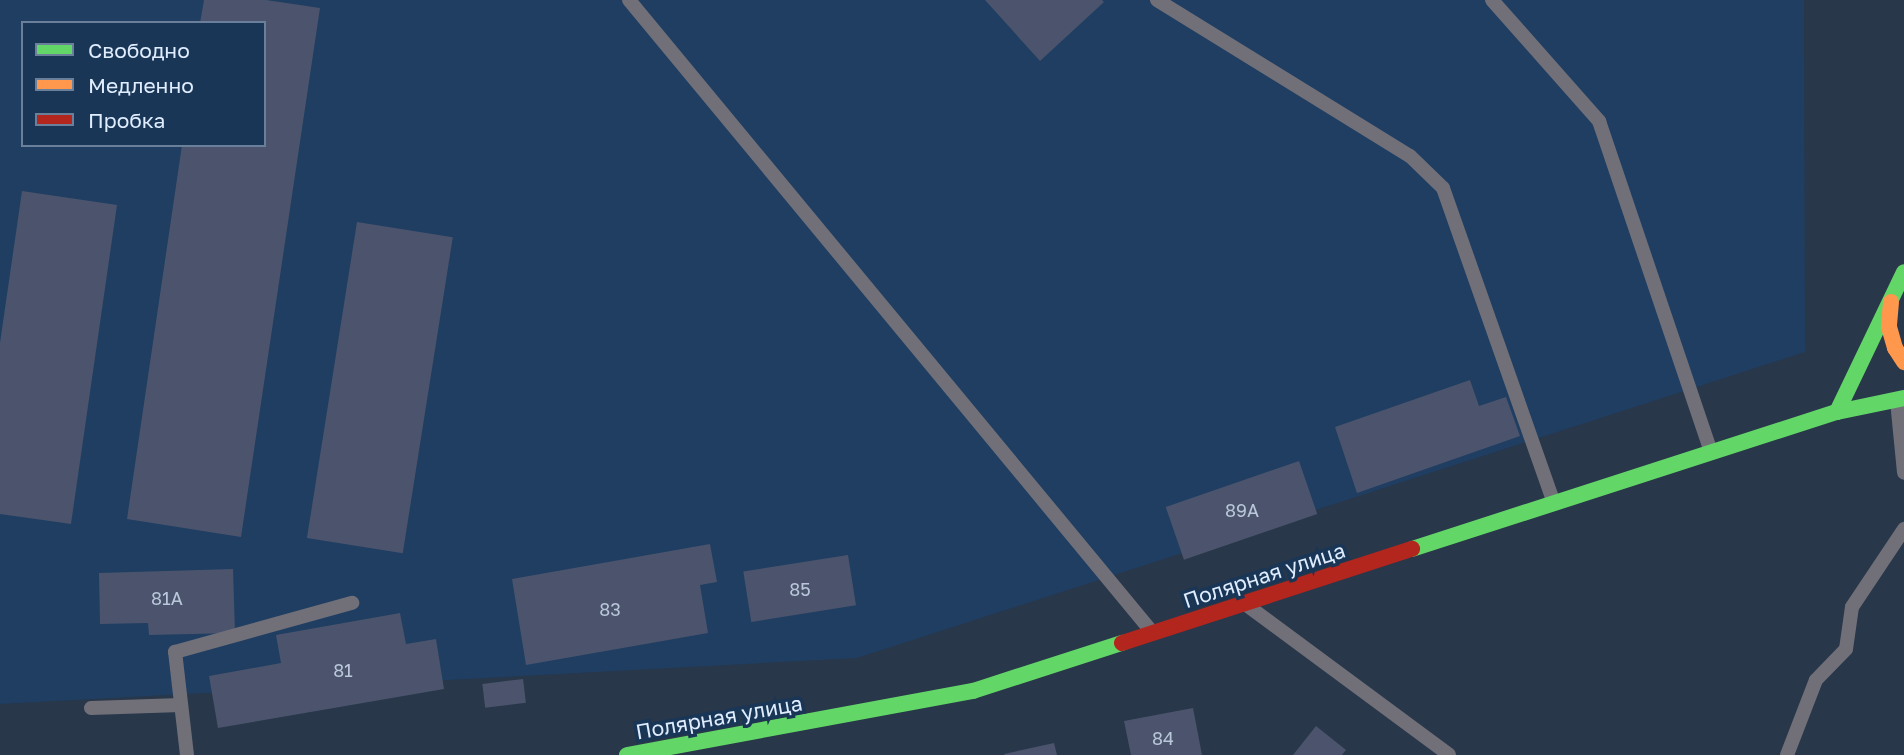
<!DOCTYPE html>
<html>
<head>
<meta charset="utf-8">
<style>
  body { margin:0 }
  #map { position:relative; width:1904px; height:755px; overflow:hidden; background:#283749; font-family:"Golos Text",sans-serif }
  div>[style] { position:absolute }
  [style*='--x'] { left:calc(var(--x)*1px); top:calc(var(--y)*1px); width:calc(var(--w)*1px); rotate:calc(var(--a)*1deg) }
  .built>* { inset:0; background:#1f3e62 }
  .building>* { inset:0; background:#4b546c; transform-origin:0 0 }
  .lane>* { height:14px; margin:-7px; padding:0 7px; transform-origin:7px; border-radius:7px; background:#717079 }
  .fast>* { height:16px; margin:-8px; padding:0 8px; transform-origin:8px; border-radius:8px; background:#63d668 }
  .slow>* { height:16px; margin:-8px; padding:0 8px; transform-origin:8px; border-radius:8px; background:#ff974d }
  .jam>* { height:16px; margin:-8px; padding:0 8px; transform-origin:8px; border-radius:8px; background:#b3261e }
  span { translate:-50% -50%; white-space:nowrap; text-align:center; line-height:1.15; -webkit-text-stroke:7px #1a3657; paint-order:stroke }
  .number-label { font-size:18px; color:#bac7da }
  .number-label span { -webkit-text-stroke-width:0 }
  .street-label { font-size:21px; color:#dfedfe }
  .legend { position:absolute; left:21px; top:21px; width:245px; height:126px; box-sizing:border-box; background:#1a3657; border:2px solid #697f9a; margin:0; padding:9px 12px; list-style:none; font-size:21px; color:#dfedfe }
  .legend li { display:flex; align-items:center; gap:14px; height:35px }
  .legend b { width:35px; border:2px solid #697f9a }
</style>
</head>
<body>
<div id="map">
  <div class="built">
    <i style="clip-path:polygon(evenodd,0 0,1804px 0,1805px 352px,857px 658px,0 704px,0 0,23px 23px,264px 23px,264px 145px,23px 145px,23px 23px)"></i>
  </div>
  <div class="building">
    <i style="clip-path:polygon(204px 0,266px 0,320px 8px,241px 537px,127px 519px,182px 145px,264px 145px,264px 23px,200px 23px)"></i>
    <i style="clip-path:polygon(985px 0,1102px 0,1104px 2px,1040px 61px)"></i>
    <i style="clip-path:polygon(22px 191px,117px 205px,71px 524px,0 514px,0 343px)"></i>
    <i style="left:357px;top:222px;width:97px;height:320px;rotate:9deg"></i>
    <i style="clip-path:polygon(1470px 380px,1479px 406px,1506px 397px,1520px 436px,1357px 493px,1335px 427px)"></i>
    <i style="left:1299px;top:461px;width:56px;height:141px;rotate:71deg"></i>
    <i style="clip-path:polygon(710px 544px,717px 582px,700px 585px,708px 633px,526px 665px,512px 579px)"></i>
    <i style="left:848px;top:555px;width:51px;height:106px;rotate:81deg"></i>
    <i style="clip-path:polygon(233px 569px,235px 633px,149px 635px,148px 623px,100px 624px,99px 573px)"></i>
    <i style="clip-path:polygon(400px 613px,406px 644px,436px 639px,444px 689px,218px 728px,209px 676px,281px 663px,276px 635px)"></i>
    <i style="left:523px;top:679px;width:24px;height:41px;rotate:83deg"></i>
    <i style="clip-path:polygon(1193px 708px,1202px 755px,1131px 755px,1124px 721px)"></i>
    <i style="clip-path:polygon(1316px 726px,1346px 750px,1342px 755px,1293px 755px)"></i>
    <i style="clip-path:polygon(1054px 743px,1057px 755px,1005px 755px,1004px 754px)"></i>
  </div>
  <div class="lane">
    <i style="--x:629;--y:0;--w:820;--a:50.39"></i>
    <i style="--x:1157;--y:0;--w:297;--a:31.7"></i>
    <i style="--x:1410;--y:156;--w:46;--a:44.1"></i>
    <i style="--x:1443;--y:188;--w:334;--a:70.6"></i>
    <i style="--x:1492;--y:0;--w:162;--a:48.5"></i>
    <i style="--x:1599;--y:121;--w:348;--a:71.3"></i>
    <i style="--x:1897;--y:401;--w:72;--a:84.4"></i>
    <i style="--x:1248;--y:606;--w:250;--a:36.5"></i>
    <i style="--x:91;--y:708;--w:90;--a:-1.9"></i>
    <i style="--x:187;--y:755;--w:104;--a:-96.6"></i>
    <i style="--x:175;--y:652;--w:184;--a:-15.5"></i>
    <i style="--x:1787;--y:755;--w:80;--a:-68.9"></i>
    <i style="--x:1816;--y:680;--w:43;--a:-45.9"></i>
    <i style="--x:1846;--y:649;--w:42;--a:-81.9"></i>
    <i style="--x:1852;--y:607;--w:94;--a:-56.3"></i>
  </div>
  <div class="fast">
    <i style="--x:1837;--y:412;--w:155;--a:-64.4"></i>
    <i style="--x:1412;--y:549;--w:447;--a:-17.9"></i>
    <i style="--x:1837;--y:412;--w:68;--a:-11.8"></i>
    <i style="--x:627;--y:755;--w:352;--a:-10.5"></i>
    <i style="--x:973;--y:691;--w:157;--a:-17.9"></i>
  </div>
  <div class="slow">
    <i style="--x:1891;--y:302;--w:25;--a:95"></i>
    <i style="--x:1889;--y:327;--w:22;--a:74"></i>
    <i style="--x:1895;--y:348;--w:17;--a:57"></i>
  </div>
  <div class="jam">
    <i style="--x:1122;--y:643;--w:305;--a:-18"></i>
  </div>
  <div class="number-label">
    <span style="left:1242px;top:510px">89А</span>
    <span style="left:800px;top:589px">85</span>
    <span style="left:167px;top:598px">81А</span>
    <span style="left:610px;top:609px">83</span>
    <span style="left:343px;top:670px">81</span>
    <span style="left:1163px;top:738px">84</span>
  </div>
  <div class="street-label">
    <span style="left:1264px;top:575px;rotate:-18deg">Полярная улица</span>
    <span style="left:719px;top:717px;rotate:-10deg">Полярная улица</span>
  </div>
  <ul class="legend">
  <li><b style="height:9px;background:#63d668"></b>Свободно</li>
  <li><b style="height:9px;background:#ff974d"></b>Медленно</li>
  <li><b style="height:9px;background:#b3261e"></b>Пробка</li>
  </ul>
</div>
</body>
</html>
